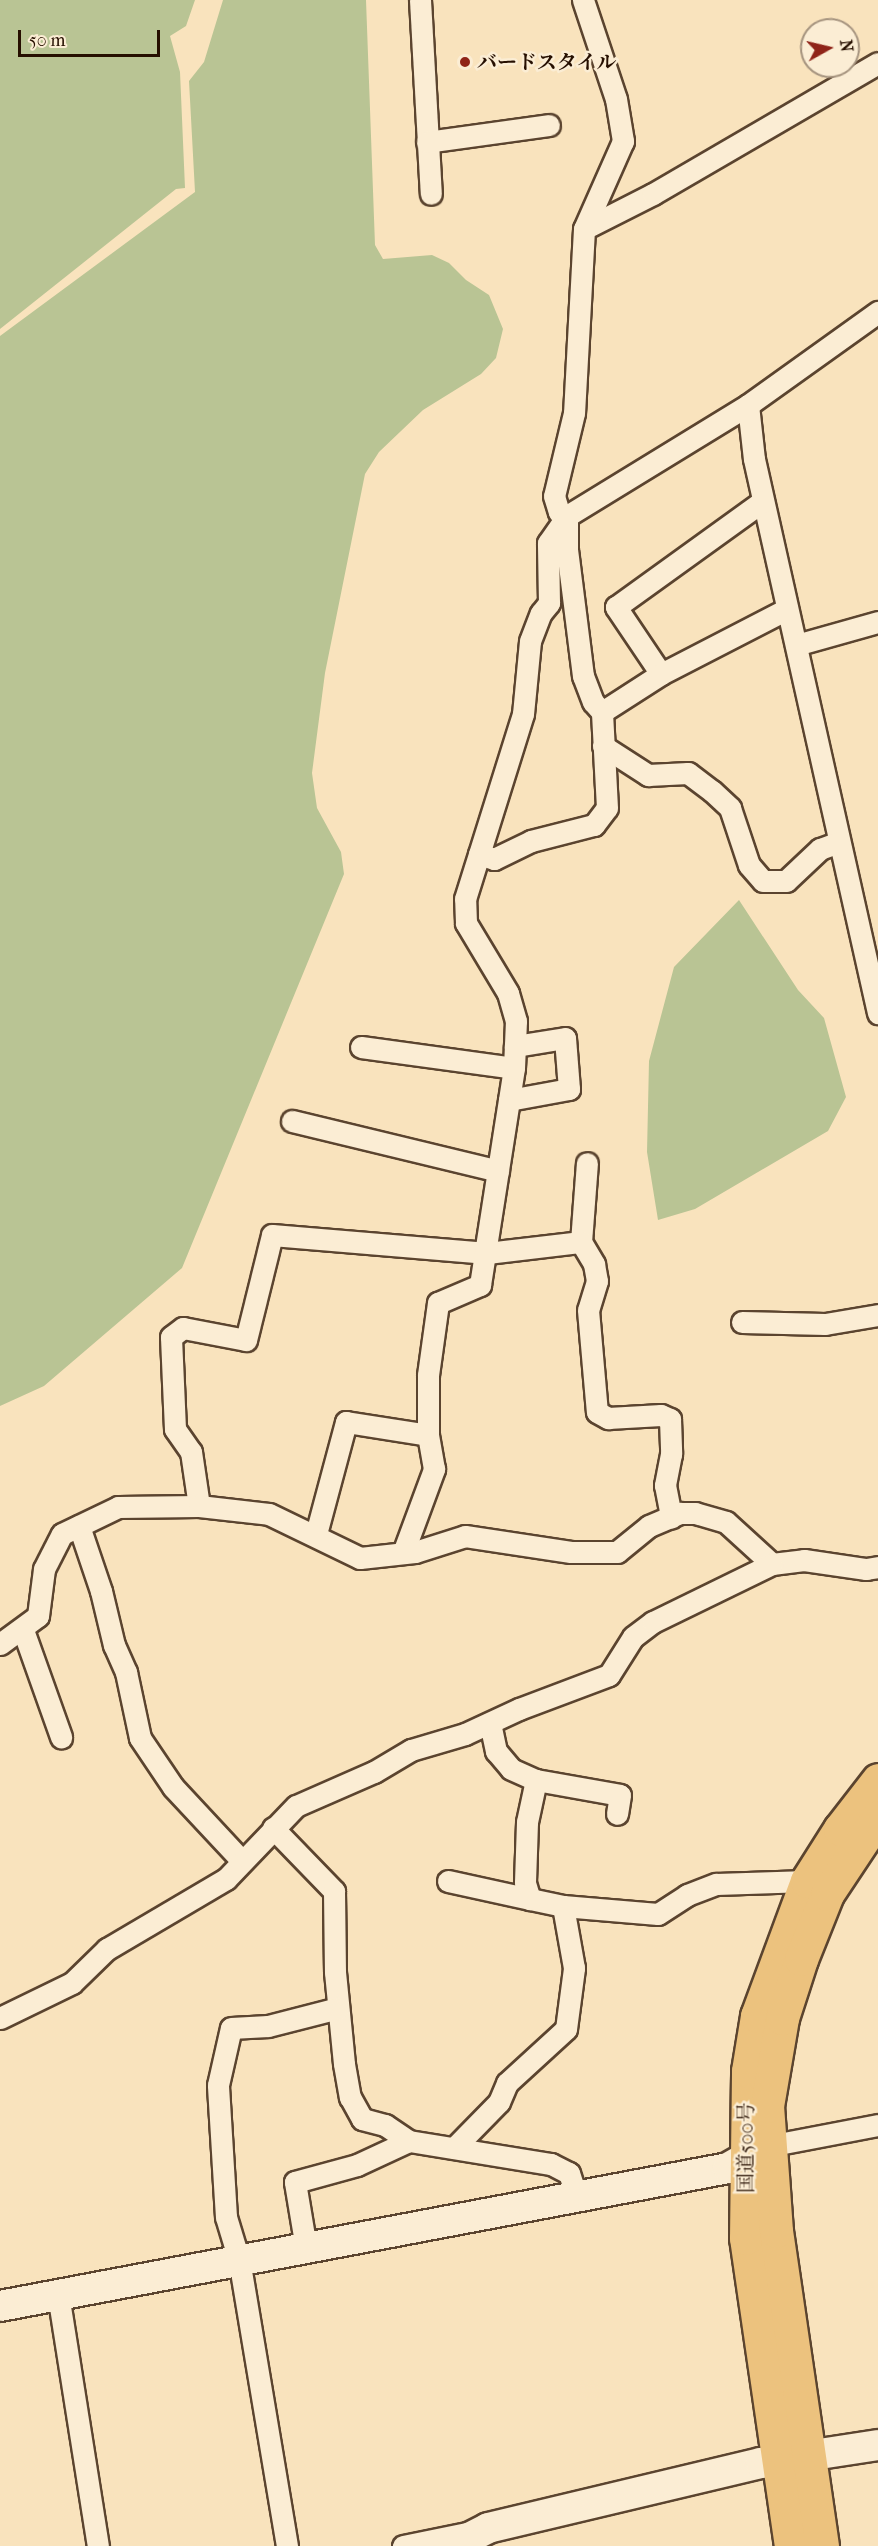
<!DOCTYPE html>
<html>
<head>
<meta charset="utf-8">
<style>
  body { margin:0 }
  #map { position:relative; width:878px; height:2546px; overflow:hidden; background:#f9e3bd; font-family:"IM FELL French Canon","Noto Serif JP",serif }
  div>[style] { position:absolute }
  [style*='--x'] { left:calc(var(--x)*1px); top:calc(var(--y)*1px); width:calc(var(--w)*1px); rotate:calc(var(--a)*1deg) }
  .green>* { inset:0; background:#b9c494 }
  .roads { filter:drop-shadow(2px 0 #5b442f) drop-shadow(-2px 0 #5b442f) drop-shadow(0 2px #5b442f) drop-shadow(0 -2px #5b442f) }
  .street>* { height:21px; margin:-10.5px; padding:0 10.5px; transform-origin:10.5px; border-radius:10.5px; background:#fbedd4 }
  .secondary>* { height:30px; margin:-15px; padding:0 15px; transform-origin:15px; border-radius:15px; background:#fbedd4 }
  .highway>* { height:33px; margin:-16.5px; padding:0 16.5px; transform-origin:16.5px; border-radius:16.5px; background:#ecc27e }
  .dots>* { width:16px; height:16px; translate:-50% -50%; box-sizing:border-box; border:3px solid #fbedd4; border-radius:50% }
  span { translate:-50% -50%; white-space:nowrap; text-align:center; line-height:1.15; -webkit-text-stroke:5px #fbedd4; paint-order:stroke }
  .poi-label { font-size:20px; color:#260f00; font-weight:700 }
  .left { translate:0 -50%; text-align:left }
  .street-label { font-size:20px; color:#260f00 }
  .north { position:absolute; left:800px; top:18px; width:60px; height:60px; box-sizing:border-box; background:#fbedd4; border:2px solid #a6947f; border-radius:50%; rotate:82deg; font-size:16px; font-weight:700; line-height:24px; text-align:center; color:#260f00 }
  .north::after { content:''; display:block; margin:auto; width:21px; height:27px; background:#8f2418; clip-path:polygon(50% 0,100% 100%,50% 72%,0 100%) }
  .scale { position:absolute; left:18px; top:30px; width:142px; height:27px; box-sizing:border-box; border:3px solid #260f00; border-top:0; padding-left:8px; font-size:18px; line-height:21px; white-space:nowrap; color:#260f00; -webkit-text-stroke:4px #fbedd4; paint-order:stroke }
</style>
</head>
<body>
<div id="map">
  <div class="green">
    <i style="clip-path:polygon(0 0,195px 0,186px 26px,170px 36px,180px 72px,185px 188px,176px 189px,0 329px)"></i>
    <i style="clip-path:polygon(223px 0,366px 0,375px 245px,383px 259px,432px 255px,449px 263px,466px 280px,489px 295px,503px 329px,496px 358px,481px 374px,423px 410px,379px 452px,365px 474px,325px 673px,312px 773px,317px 808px,341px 852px,344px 874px,182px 1268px,44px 1386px,0 1406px,0 336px,195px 192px,189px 81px,204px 62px)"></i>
    <i style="clip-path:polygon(739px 900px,798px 990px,824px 1018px,846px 1097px,828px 1131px,695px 1209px,658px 1220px,647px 1152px,649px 1061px,674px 967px)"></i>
  </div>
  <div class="roads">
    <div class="street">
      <i style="--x:420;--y:0;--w:194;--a:86.8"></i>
      <i style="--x:583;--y:0;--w:104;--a:71.6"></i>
      <i style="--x:616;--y:99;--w:43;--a:80.5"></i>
      <i style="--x:623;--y:141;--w:96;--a:113.9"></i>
      <i style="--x:584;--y:229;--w:184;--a:93.1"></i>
      <i style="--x:574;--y:413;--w:85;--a:103.5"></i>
      <i style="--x:554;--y:496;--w:17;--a:73"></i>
      <i style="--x:559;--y:512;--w:9;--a:27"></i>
      <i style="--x:567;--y:516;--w:212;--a:-31.5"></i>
      <i style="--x:748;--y:405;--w:160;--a:-35.6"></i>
      <i style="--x:427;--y:142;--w:123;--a:-7.9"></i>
      <i style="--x:584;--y:229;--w:77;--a:-26.9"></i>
      <i style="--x:653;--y:194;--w:260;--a:-30.2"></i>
      <i style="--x:748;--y:405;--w:54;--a:83.7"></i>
      <i style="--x:754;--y:459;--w:568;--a:77.38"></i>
      <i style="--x:796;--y:645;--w:85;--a:-15.7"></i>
      <i style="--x:661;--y:674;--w:81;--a:-123.9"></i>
      <i style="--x:616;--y:607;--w:181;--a:-35.8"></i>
      <i style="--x:602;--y:712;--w:70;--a:-32.8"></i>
      <i style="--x:661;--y:674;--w:142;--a:-27.3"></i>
      <i style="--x:603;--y:746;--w:54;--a:32.8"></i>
      <i style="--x:648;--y:775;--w:40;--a:-2.9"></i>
      <i style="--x:688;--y:773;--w:30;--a:37"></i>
      <i style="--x:712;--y:791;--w:25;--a:43"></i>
      <i style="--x:730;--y:808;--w:60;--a:71.6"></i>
      <i style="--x:749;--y:865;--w:21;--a:49"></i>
      <i style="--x:763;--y:881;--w:23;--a:0"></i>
      <i style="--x:786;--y:881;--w:47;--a:-43.3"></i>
      <i style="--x:820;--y:849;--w:20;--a:-20"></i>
      <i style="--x:479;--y:854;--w:16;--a:18"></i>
      <i style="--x:494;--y:859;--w:41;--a:-25.9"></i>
      <i style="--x:531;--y:841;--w:65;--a:-14.3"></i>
      <i style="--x:594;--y:825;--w:21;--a:-53"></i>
      <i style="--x:607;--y:808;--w:96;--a:-93"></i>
      <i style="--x:602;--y:712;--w:13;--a:-132"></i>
      <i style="--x:593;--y:702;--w:28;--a:-111"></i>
      <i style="--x:583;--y:676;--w:127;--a:-97.2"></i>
      <i style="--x:567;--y:550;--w:34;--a:-90"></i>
      <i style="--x:361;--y:1047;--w:154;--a:7.8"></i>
      <i style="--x:509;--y:1100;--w:61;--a:-10.4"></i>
      <i style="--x:569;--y:1089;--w:51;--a:-94.5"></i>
      <i style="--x:565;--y:1038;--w:51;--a:170.9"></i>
      <i style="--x:292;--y:1121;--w:212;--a:13.6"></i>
      <i style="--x:581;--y:1242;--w:79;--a:-85.7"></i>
      <i style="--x:742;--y:1322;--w:83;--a:1.4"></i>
      <i style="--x:825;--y:1324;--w:54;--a:-9.6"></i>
      <i style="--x:199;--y:1506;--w:55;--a:-98.4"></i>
      <i style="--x:191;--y:1452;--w:28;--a:-125"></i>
      <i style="--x:175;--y:1429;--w:92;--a:-92.5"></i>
      <i style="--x:171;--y:1337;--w:15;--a:-37"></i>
      <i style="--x:183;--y:1328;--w:64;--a:10.8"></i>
      <i style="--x:246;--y:1340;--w:108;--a:-76.1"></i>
      <i style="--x:272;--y:1235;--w:216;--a:4.8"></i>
      <i style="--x:487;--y:1253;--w:95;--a:-6.7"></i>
      <i style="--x:581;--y:1242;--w:26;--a:59"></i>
      <i style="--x:594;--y:1264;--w:17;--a:80"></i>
      <i style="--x:597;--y:1281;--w:30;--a:107"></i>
      <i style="--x:588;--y:1310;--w:102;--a:85"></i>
      <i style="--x:597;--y:1412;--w:13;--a:29"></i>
      <i style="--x:608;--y:1418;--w:53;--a:-3.2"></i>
      <i style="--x:661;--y:1415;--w:10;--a:24"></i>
      <i style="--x:670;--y:1419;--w:35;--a:88"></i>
      <i style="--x:671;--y:1454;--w:32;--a:101"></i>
      <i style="--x:665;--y:1485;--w:33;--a:79"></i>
      <i style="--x:79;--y:1526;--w:69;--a:71.3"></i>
      <i style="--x:101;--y:1591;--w:56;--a:76.5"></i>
      <i style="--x:114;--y:1645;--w:30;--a:66"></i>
      <i style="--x:126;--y:1672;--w:67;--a:78"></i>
      <i style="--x:140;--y:1738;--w:59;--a:56"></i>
      <i style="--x:173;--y:1787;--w:101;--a:47"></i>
      <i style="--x:316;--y:1534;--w:116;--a:-75"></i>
      <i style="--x:346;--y:1422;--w:83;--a:9"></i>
      <i style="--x:403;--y:1553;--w:90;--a:-69.7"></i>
      <i style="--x:434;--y:1469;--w:35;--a:-100"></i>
      <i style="--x:428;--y:1435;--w:60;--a:-90"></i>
      <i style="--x:428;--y:1375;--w:73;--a:-82.1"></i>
      <i style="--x:438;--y:1303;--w:46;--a:-23.2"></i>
      <i style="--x:480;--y:1285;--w:220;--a:-81.1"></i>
      <i style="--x:514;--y:1068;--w:47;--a:-87.6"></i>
      <i style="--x:516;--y:1021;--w:29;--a:-106"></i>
      <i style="--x:508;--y:993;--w:82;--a:-121"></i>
      <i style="--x:466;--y:923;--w:24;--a:-92"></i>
      <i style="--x:465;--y:899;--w:194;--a:-72.6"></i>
      <i style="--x:523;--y:714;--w:73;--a:-84.5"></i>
      <i style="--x:530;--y:641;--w:30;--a:-69"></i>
      <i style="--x:541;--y:613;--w:13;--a:-51"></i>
      <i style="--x:549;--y:603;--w:60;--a:-91"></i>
      <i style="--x:548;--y:543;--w:33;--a:-55"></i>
      <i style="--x:23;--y:1630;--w:114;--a:70.4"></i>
      <i style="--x:0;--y:1644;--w:47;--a:-36.4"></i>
      <i style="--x:38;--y:1616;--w:47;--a:-82.7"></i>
      <i style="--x:44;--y:1569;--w:39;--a:-63"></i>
      <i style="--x:62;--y:1534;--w:62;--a:-25.7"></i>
      <i style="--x:118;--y:1507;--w:81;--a:-0.7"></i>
      <i style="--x:199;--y:1506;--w:70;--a:6.5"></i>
      <i style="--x:269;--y:1514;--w:101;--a:25.8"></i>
      <i style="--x:360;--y:1558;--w:55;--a:-6.2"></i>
      <i style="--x:415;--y:1552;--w:52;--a:-17.7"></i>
      <i style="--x:465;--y:1536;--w:107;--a:8.6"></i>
      <i style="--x:571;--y:1552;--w:46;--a:0"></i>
      <i style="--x:617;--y:1552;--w:41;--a:-39.1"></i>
      <i style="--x:649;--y:1526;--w:34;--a:-23"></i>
      <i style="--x:680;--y:1513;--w:15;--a:0"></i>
      <i style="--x:695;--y:1513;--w:32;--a:16"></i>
      <i style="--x:726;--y:1522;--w:62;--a:42.4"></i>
      <i style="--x:772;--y:1564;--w:32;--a:-7"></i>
      <i style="--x:804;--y:1560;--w:63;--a:8.3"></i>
      <i style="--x:866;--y:1569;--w:12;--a:-9"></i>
      <i style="--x:490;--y:1723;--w:29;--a:78"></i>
      <i style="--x:496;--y:1751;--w:23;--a:50"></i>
      <i style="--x:511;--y:1769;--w:27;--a:24"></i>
      <i style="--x:536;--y:1780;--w:43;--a:102.1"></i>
      <i style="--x:527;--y:1822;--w:61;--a:91.9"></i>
      <i style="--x:525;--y:1883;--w:17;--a:73"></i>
      <i style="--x:530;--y:1899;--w:34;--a:12"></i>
      <i style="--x:563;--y:1906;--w:95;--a:4.8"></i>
      <i style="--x:658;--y:1914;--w:35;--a:-33"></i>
      <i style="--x:687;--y:1895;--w:31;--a:-21"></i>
      <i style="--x:716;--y:1884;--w:91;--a:-1.9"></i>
      <i style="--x:536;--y:1780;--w:85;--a:10.1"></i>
      <i style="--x:620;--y:1795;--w:19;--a:99"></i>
      <i style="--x:273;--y:1828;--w:88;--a:45.9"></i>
      <i style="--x:334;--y:1891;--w:81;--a:89.3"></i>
      <i style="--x:335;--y:1972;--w:92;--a:84.4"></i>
      <i style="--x:344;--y:2064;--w:34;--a:80"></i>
      <i style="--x:350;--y:2097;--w:25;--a:61"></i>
      <i style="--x:362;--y:2119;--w:24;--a:15"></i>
      <i style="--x:385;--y:2125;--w:29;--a:34"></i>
      <i style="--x:409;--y:2141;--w:144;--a:9.2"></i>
      <i style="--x:551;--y:2164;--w:20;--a:27"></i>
      <i style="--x:569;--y:2173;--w:23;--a:72"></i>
      <i style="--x:448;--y:1881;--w:84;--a:12.4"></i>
      <i style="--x:0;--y:2018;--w:80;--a:-25.9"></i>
      <i style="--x:72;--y:1983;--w:49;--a:-44.2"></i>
      <i style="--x:107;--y:1949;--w:138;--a:-30.5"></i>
      <i style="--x:226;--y:1879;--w:101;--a:-46.2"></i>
      <i style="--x:296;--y:1806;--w:85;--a:-23.6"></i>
      <i style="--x:374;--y:1772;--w:43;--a:-30.7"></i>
      <i style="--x:411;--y:1750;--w:56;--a:-16.5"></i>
      <i style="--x:465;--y:1734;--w:60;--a:-24.8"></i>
      <i style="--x:519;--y:1709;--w:96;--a:-20.7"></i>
      <i style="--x:609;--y:1675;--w:45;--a:-57.7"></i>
      <i style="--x:633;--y:1637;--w:25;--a:-37"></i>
      <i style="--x:653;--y:1622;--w:132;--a:-26"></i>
      <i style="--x:768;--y:2146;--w:112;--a:-10.8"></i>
      <i style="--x:454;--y:2148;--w:64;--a:-45.6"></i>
      <i style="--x:499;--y:2102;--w:21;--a:-67"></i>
      <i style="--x:507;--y:2083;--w:80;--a:-42.5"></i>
      <i style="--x:566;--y:2029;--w:62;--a:-82.5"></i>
      <i style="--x:574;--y:1968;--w:63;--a:-100.1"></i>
      <i style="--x:306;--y:2248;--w:67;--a:-99.5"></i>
      <i style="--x:295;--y:2182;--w:64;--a:-15.3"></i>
      <i style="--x:357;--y:2165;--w:57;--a:-24.8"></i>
      <i style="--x:58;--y:2294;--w:255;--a:81"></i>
      <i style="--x:287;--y:2546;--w:290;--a:-99.5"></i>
      <i style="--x:239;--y:2260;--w:45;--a:-106.8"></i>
      <i style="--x:226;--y:2217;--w:132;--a:-93.5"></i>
      <i style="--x:218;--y:2085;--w:58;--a:-77.2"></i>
      <i style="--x:231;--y:2028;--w:37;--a:-3"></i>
      <i style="--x:268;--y:2026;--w:72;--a:-14.4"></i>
      <i style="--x:403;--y:2546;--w:65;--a:-11.5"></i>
    </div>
    <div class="secondary">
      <i style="--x:0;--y:2306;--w:741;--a:-10.73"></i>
      <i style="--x:728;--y:2168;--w:43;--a:-29.6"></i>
      <i style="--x:453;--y:2546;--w:39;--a:-27"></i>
      <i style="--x:488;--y:2528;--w:281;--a:-13.4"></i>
      <i style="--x:761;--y:2463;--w:118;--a:-8.7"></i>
    </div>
    <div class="highway">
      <i style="--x:791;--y:2546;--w:311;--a:-98.3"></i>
      <i style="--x:746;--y:2238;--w:167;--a:-89.3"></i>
      <i style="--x:748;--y:2071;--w:56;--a:-80.7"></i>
      <i style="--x:757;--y:2016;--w:144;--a:-69.7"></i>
      <i style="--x:807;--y:1881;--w:62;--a:-57.6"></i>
      <i style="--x:840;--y:1829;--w:62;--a:-52.2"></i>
      <i style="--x:822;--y:2546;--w:318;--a:-98.3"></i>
      <i style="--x:776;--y:2231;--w:125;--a:-94.1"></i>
      <i style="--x:767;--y:2106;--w:89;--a:-80.3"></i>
      <i style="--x:782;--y:2018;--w:62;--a:-72.1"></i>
      <i style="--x:801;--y:1959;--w:70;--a:-68.2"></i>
      <i style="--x:827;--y:1894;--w:92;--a:-56.5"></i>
    </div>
  </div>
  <div class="dots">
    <i style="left:465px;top:62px;background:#8f2418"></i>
  </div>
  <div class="poi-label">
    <span class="left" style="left:477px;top:62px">バードスタイル</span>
  </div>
  <div class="street-label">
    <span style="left:746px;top:2148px;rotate:-90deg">国道500号</span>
  </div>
  <div class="north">N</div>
  <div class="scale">50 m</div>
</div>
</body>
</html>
